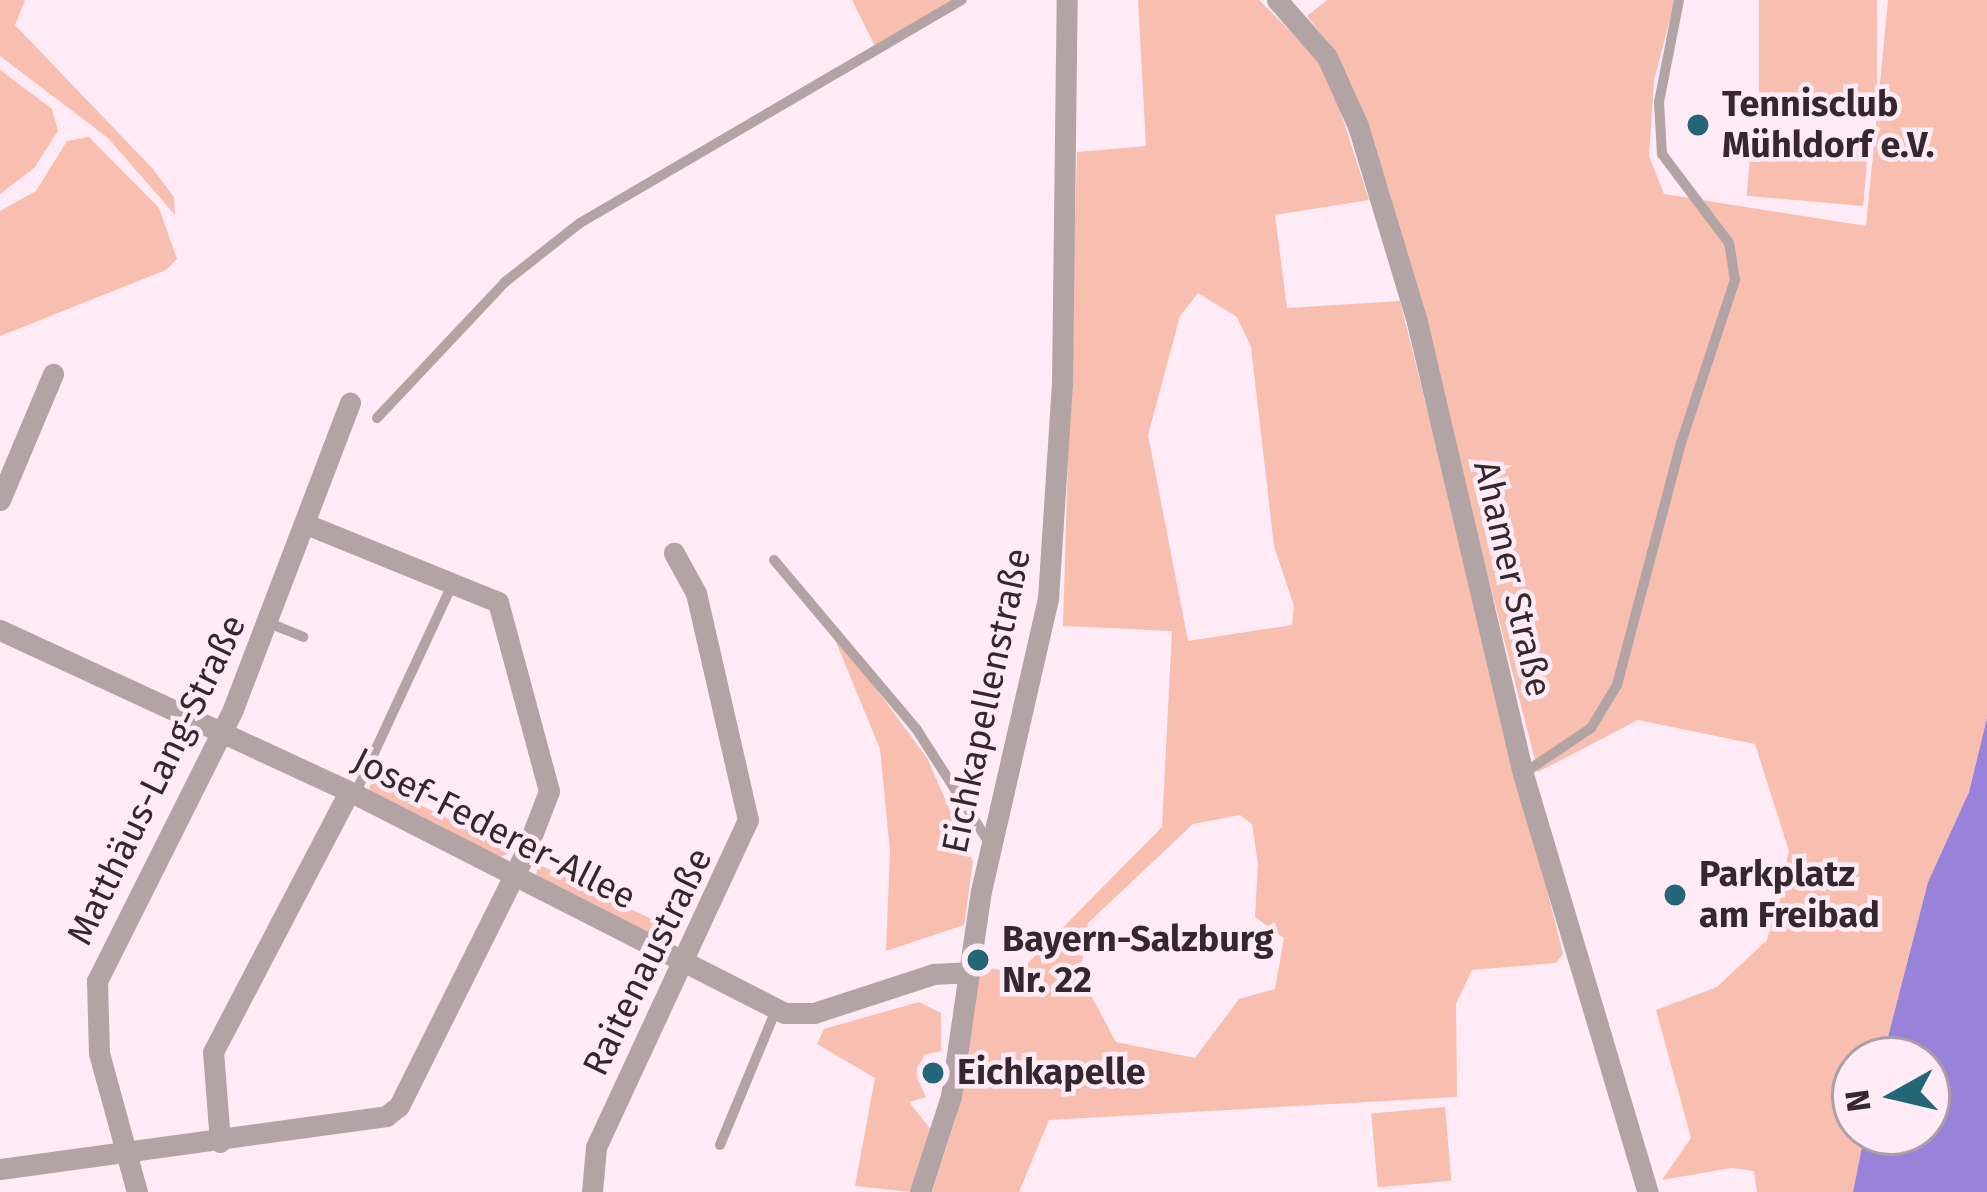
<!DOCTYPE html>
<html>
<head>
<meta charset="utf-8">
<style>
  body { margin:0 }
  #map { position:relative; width:1987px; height:1192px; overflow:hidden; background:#feebf5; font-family:"Fira Sans",sans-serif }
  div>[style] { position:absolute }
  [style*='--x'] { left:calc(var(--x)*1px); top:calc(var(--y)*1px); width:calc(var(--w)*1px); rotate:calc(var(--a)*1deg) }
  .green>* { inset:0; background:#f8beb0; transform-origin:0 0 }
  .water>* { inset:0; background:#9982da }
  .lane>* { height:10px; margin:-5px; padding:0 5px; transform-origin:5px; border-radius:5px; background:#b2a3a5 }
  .street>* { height:21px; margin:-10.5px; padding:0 10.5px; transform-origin:10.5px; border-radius:10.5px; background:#b2a3a5 }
  .dots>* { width:33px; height:33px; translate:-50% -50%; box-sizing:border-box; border:6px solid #feebf5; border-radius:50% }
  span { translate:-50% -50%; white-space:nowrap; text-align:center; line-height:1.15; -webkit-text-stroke:9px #feebf5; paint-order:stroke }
  .poi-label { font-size:36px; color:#34282e; font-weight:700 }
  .left { translate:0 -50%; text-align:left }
  .street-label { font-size:36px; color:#34282e }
  .north { position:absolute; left:1831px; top:1036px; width:120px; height:120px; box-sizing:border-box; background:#feebf5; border:3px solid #ad9da5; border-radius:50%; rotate:262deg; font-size:33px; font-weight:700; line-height:48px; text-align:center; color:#34282e }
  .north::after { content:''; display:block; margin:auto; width:42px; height:54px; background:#226678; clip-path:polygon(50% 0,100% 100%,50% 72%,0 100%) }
</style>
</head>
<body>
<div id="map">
  <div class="green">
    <i style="clip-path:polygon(0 0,25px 0,15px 25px,153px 169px,174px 197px,175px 215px,108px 138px,0 56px)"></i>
    <i style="clip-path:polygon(852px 0,953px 0,876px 48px)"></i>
    <i style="clip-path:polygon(evenodd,1138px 0,1259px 0,1313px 54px,1332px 85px,1369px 200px,1275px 215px,1287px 308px,1400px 301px,1563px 954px,1556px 963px,1472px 970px,1456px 1004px,1457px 1097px,1049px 1120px,1019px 1192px,932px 1192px,956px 1118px,978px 965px,1017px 974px,1162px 827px,1172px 631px,1063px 626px,1077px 152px,1146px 146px,1138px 0,1198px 293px,1237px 317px,1251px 347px,1274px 546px,1294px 606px,1292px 625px,1188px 641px,1148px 435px,1180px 316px,1198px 293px,1138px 0,1240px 815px,1252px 824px,1258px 864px,1255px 917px,1284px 938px,1275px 989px,1239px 999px,1195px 1058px,1116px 1042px,1080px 975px,1088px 923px,1193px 824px,1240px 815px)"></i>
    <i style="clip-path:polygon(1327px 0,1675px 0,1654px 80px,1649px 156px,1664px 194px,1866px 226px,1888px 0,1987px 0,1987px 718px,1969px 792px,1928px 882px,1882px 1060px,1855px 1060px,1855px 1132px,1865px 1132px,1853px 1192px,1757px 1192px,1754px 1171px,1731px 1168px,1662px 1180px,1691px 1138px,1656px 1010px,1717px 987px,1767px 940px,1789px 851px,1755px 744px,1638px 720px,1538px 772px,1389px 190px,1338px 56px,1307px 16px)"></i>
    <i style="left:1759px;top:0;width:118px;height:100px"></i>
    <i style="clip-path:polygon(0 70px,52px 109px,58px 131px,34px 168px,0 194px)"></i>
    <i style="left:1752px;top:134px;width:117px;height:62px;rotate:5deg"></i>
    <i style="clip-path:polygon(89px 137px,159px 208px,177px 259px,166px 270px,0 336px,0 211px,36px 191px,67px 141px)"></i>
    <i style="clip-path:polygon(829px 625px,927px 758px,973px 862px,964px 925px,886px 951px,890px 851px,880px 749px)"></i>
    <i style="clip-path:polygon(372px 781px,513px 851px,498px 858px,367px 794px)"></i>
    <i style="clip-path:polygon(538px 864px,676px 931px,677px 937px,667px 942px,536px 877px)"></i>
    <i style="clip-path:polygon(919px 1002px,941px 1013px,941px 1051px,924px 1055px,917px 1078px,926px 1097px,909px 1102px,932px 1131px,911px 1192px,855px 1186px,875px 1078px,817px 1044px,824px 1029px)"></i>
    <i style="left:1445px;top:1107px;width:74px;height:74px;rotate:85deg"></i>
  </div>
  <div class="water">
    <i style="clip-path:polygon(1987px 718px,1987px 1192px,1853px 1192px,1865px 1132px,1927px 1132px,1927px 1060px,1882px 1060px,1928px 882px,1969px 792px)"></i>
  </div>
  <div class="lane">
    <i style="--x:377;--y:418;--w:187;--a:-46.7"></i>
    <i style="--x:505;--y:282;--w:95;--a:-38.2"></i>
    <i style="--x:580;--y:223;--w:442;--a:-30.3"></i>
    <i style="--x:774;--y:560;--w:222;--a:49.9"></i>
    <i style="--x:917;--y:730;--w:135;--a:57.4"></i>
    <i style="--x:269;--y:623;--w:37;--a:22"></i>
    <i style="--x:1524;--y:773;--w:81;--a:-33.9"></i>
    <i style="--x:1591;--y:728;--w:50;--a:-58.8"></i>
    <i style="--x:1617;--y:685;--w:250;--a:-75.2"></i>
    <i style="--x:1681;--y:443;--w:172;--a:-71.7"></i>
    <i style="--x:1735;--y:280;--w:37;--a:-99"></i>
    <i style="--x:1729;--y:243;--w:111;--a:-127"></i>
    <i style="--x:1662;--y:154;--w:52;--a:-93.3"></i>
    <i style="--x:1659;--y:102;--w:104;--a:-78.9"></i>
    <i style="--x:355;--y:794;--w:230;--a:-65.1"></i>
    <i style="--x:720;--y:1145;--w:146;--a:-67.5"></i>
  </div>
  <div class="street">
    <i style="--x:1277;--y:0;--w:76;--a:48.7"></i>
    <i style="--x:1327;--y:57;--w:76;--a:65.8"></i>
    <i style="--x:1358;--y:126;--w:205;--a:73.2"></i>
    <i style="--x:1417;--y:322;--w:464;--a:76.8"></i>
    <i style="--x:1523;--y:774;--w:436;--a:73.4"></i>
    <i style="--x:0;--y:500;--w:137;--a:-67.2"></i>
    <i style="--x:0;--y:630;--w:391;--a:24.8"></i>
    <i style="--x:355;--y:794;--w:482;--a:27"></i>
    <i style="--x:784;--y:1013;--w:30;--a:0"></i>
    <i style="--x:814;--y:1013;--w:125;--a:-18.1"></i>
    <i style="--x:933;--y:974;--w:34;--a:-3"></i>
    <i style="--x:220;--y:1142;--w:90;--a:-94.4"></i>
    <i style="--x:213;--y:1052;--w:293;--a:-62.4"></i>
    <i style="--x:0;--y:1169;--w:390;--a:-7.8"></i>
    <i style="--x:386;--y:1116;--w:16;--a:-38"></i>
    <i style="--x:399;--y:1106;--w:285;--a:-63.5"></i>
    <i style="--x:526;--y:851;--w:64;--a:-69"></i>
    <i style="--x:549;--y:791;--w:196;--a:-105.1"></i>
    <i style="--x:498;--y:602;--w:205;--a:-157.9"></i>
    <i style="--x:137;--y:1192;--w:144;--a:-105.3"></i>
    <i style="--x:99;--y:1053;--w:72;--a:-91.6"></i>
    <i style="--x:97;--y:981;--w:304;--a:-63.4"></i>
    <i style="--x:233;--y:709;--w:328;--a:-69.1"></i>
    <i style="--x:592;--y:1192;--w:45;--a:-84.9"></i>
    <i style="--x:596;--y:1147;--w:361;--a:-65.1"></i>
    <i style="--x:748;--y:820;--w:233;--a:-102.9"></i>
    <i style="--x:696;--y:593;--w:46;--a:-118.8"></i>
    <i style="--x:920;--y:1192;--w:101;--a:-72.1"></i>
    <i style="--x:951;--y:1096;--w:207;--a:-81.7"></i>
    <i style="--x:981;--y:891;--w:300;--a:-77.1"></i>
    <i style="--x:1048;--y:599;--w:216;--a:-86.3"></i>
    <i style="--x:1062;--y:383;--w:383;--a:-89.3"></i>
  </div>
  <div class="dots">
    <i style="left:1698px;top:125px;background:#226678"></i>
    <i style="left:1675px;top:895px;background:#226678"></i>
    <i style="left:978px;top:960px;background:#226678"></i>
    <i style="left:933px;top:1073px;background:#226678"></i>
  </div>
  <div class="poi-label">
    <span class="left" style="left:1722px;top:125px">Tennisclub<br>Mühldorf e.V.</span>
    <span class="left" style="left:1699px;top:895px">Parkplatz<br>am Freibad</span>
    <span class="left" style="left:1002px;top:960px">Bayern-Salzburg<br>Nr. 22</span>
    <span class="left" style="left:957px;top:1073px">Eichkapelle</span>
  </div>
  <div class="street-label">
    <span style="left:1512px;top:579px;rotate:77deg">Ahamer Straße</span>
    <span style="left:987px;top:701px;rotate:-78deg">Eichkapellenstraße</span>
    <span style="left:157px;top:780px;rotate:-64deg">Matthäus-Lang-Straße</span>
    <span style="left:494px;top:829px;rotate:27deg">Josef-Federer-Allee</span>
    <span style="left:648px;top:962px;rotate:-64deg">Raitenaustraße</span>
  </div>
  <div class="north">N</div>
</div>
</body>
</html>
